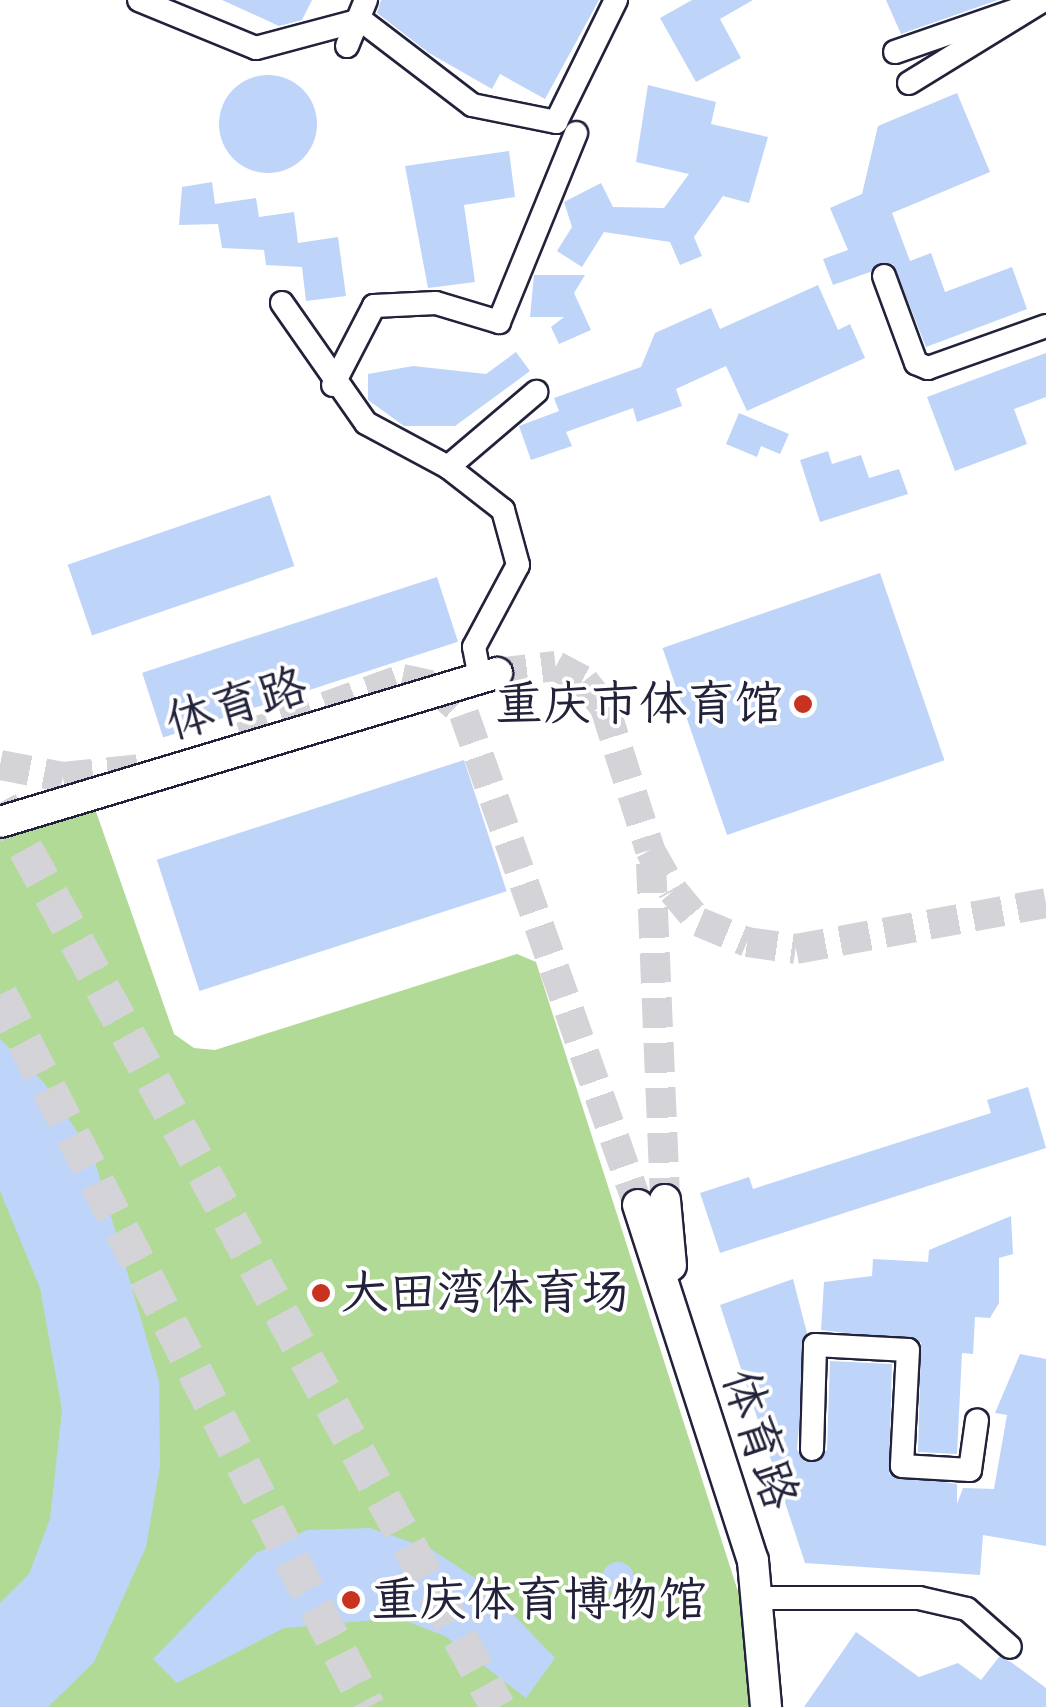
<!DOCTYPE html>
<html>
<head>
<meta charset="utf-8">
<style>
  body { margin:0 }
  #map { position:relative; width:1046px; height:1707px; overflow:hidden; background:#fff; font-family:Caveat,"LXGW WenKai TC",sans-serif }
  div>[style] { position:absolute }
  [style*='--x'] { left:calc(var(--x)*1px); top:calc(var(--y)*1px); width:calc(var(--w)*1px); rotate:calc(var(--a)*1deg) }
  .green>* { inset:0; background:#b2da97 }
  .building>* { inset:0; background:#bfd4f9; transform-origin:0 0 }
  .round { border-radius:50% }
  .secondary-tunnel>* { height:30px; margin-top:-15px; transform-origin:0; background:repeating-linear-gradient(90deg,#d3d3d8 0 30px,transparent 0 45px) }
  .primary-tunnel>* { height:35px; margin-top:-17.5px; transform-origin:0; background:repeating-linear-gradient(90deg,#d3d3d8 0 35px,transparent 0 53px) }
  .roads { filter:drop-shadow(2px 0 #22223b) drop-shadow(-2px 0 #22223b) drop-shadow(0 2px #22223b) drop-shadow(0 -2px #22223b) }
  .street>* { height:22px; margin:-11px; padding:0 11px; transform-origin:11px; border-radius:11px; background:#fff }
  .secondary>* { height:30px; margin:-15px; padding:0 15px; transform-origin:15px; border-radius:15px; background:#fff }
  .dots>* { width:28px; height:28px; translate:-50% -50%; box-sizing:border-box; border:5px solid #fff; border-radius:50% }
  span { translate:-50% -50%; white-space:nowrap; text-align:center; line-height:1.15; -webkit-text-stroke:8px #fff; paint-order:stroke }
  .street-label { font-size:48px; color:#22223b }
  .poi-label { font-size:48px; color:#22223b }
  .right { translate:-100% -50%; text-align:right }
  .left { translate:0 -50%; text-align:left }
</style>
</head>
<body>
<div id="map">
  <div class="green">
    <i style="clip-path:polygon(93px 803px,174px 1034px,194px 1048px,215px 1050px,517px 954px,536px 962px,743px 1607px,750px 1707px,0 1707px,0 832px)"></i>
  </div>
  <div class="building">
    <i style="clip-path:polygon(222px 0,312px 0,302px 20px,279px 26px)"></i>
    <i style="clip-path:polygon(381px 0,599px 0,545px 99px,500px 74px,492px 89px,429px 53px,377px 13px)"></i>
    <i style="clip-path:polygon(692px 0,753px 0,720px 19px,741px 58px,696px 82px,660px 18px)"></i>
    <i style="clip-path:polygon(886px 0,998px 0,901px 34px)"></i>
    <i class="round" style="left:219px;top:75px;width:98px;height:98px"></i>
    <i style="clip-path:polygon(648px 85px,716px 102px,711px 124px,768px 137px,749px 203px,723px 196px,694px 237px,702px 256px,680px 265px,670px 242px,604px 232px,582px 267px,557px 251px,572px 227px,564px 202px,601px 183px,613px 207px,664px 208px,689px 174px,636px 162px)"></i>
    <i style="clip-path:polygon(957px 93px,990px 172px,892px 213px,910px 261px,931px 253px,945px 292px,1012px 267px,1027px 309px,926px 347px,893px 264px,833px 285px,823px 259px,848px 250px,830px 208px,862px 194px,878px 126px)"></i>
    <i style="clip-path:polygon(509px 151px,515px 197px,464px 205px,475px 282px,428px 288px,405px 166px)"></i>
    <i style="clip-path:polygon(212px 182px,215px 204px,256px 198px,259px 217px,294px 212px,298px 243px,338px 237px,346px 296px,306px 301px,302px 267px,266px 265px,264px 250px,222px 248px,218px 224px,179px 225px,182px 187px)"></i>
    <i style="clip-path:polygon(534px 275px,585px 275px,574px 293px,591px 330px,559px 344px,551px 327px,564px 317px,530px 317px)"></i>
    <i style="clip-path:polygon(818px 285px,838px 330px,850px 324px,865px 358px,747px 411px,726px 366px,676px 389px,682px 406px,637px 422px,633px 408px,566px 432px,572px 446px,531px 460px,519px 426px,559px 411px,554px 398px,641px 367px,655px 333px,711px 308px,720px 329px)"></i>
    <i style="clip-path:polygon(516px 352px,530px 371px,455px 426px,404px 426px,368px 400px,368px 374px,413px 366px,486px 374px)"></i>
    <i style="clip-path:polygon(1046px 353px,1046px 397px,1014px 409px,1027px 444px,955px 471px,927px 397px)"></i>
    <i style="clip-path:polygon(739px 413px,789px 434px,780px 454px,761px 446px,757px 457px,726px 444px)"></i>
    <i style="clip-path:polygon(828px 451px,832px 464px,861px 455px,869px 478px,899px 469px,908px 494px,820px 522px,800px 460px)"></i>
    <i style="left:270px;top:495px;width:75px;height:214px;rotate:71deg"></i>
    <i style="left:880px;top:573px;width:198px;height:230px;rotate:71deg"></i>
    <i style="left:437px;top:577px;width:68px;height:310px;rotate:72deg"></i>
    <i style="left:464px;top:760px;width:138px;height:323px;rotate:72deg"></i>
    <i style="clip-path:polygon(0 1039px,44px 1083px,93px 1155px,159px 1381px,160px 1466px,146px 1547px,94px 1662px,48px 1707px,0 1707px,0 1603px,29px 1574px,50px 1519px,62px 1410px,40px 1288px,0 1191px)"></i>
    <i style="clip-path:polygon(1028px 1087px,1046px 1148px,720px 1253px,700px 1193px,749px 1177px,753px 1189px,906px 1140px,991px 1113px,987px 1100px)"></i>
    <i style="clip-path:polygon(1011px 1216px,1013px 1254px,999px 1258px,999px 1303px,990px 1318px,975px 1317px,973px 1354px,962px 1353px,957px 1454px,918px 1452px,921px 1342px,821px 1330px,824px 1282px,872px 1276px,873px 1259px,928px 1262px,929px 1250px)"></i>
    <i style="clip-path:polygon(793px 1279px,807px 1333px,797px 1449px,805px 1462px,827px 1450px,830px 1361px,892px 1364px,889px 1474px,957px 1484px,957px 1504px,963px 1488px,994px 1489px,1007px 1415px,995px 1413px,1020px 1354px,1046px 1359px,1046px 1546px,983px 1535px,980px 1575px,805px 1563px,720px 1305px)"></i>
    <i style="clip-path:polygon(370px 1528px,431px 1549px,484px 1584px,555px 1658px,526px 1698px,445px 1636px,398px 1618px,284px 1628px,177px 1683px,153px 1659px,256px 1553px,307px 1530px)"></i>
    <i class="round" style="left:602px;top:1562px;width:32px;height:32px"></i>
    <i style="clip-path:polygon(856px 1632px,919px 1677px,958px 1663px,981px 1680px,999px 1657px,1011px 1662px,1046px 1688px,1046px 1707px,804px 1707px)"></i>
  </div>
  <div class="secondary-tunnel">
    <i style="--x:497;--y:673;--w:59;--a:-6.8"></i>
    <i style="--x:556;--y:666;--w:32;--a:28"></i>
    <i style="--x:584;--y:681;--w:34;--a:52"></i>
    <i style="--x:605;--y:708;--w:149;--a:72.4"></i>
    <i style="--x:650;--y:850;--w:47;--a:60.7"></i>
    <i style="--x:673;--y:891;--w:40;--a:50"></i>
    <i style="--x:699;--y:922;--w:52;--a:22.6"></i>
    <i style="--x:747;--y:942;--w:49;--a:8.1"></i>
    <i style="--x:796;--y:949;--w:254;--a:-10.4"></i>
    <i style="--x:241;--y:737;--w:171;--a:-19.8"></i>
    <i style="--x:402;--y:679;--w:33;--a:12"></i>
    <i style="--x:434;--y:686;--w:41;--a:43"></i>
    <i style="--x:464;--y:714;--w:521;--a:70.49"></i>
    <i style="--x:0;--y:765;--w:64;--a:10.8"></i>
    <i style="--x:63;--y:777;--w:77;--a:-5.9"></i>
    <i style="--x:651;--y:863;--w:337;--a:87.6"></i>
  </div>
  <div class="primary-tunnel">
    <i style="--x:0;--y:802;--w:1033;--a:61.18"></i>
    <i style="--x:0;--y:994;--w:802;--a:62.7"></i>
  </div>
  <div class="roads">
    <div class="street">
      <i style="--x:139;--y:0;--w:126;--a:22.3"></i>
      <i style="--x:256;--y:48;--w:109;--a:-14.9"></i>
      <i style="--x:361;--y:20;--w:140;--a:37.4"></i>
      <i style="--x:472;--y:105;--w:86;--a:11.4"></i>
      <i style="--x:556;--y:122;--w:136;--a:-63.8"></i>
      <i style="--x:347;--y:46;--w:50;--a:-67.6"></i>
      <i style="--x:895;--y:52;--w:159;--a:-19.1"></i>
      <i style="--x:909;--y:83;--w:158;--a:-31.6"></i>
      <i style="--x:884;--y:276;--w:93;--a:69.8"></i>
      <i style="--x:916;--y:363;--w:13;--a:23"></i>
      <i style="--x:928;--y:368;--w:125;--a:-19.6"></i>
      <i style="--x:282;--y:303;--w:146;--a:55"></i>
      <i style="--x:366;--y:423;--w:93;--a:28.2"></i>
      <i style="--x:448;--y:467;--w:70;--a:38"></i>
      <i style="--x:503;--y:510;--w:57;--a:74.7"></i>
      <i style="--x:518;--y:565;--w:93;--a:118.2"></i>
      <i style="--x:474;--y:647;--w:33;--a:79"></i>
      <i style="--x:333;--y:385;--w:89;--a:-62.6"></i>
      <i style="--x:374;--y:306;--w:62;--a:-2.8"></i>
      <i style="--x:436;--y:303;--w:66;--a:16.8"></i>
      <i style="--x:499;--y:322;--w:204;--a:-67.8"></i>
      <i style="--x:448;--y:467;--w:116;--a:-40.4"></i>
      <i style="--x:812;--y:1449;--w:104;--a:-88.3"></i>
      <i style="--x:815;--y:1345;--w:93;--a:3.1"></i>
      <i style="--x:908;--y:1350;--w:116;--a:93"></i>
      <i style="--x:902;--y:1466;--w:68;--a:3.4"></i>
      <i style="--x:970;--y:1470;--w:50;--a:-82"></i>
      <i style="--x:762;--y:1598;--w:157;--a:0"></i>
      <i style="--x:919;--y:1598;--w:49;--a:12.9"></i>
      <i style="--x:967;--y:1609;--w:57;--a:41.5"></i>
    </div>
    <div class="secondary">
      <i style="--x:0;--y:822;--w:519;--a:-16.69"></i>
      <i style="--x:665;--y:1200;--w:66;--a:84.8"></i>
      <i style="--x:638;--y:1205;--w:374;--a:72.1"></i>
      <i style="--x:753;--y:1561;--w:147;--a:84.9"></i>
    </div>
  </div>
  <div class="dots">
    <i style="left:803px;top:704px;background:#c8321e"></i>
    <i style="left:321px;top:1293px;background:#c8321e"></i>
    <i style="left:351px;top:1600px;background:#c8321e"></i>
  </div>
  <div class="street-label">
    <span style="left:236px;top:704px;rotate:-16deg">体育路</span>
    <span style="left:760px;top:1439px;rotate:72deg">体育路</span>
  </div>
  <div class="poi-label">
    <span class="right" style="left:783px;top:704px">重庆市体育馆</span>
    <span class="left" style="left:341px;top:1293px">大田湾体育场</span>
    <span class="left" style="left:371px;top:1600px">重庆体育博物馆</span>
  </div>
</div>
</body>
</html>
